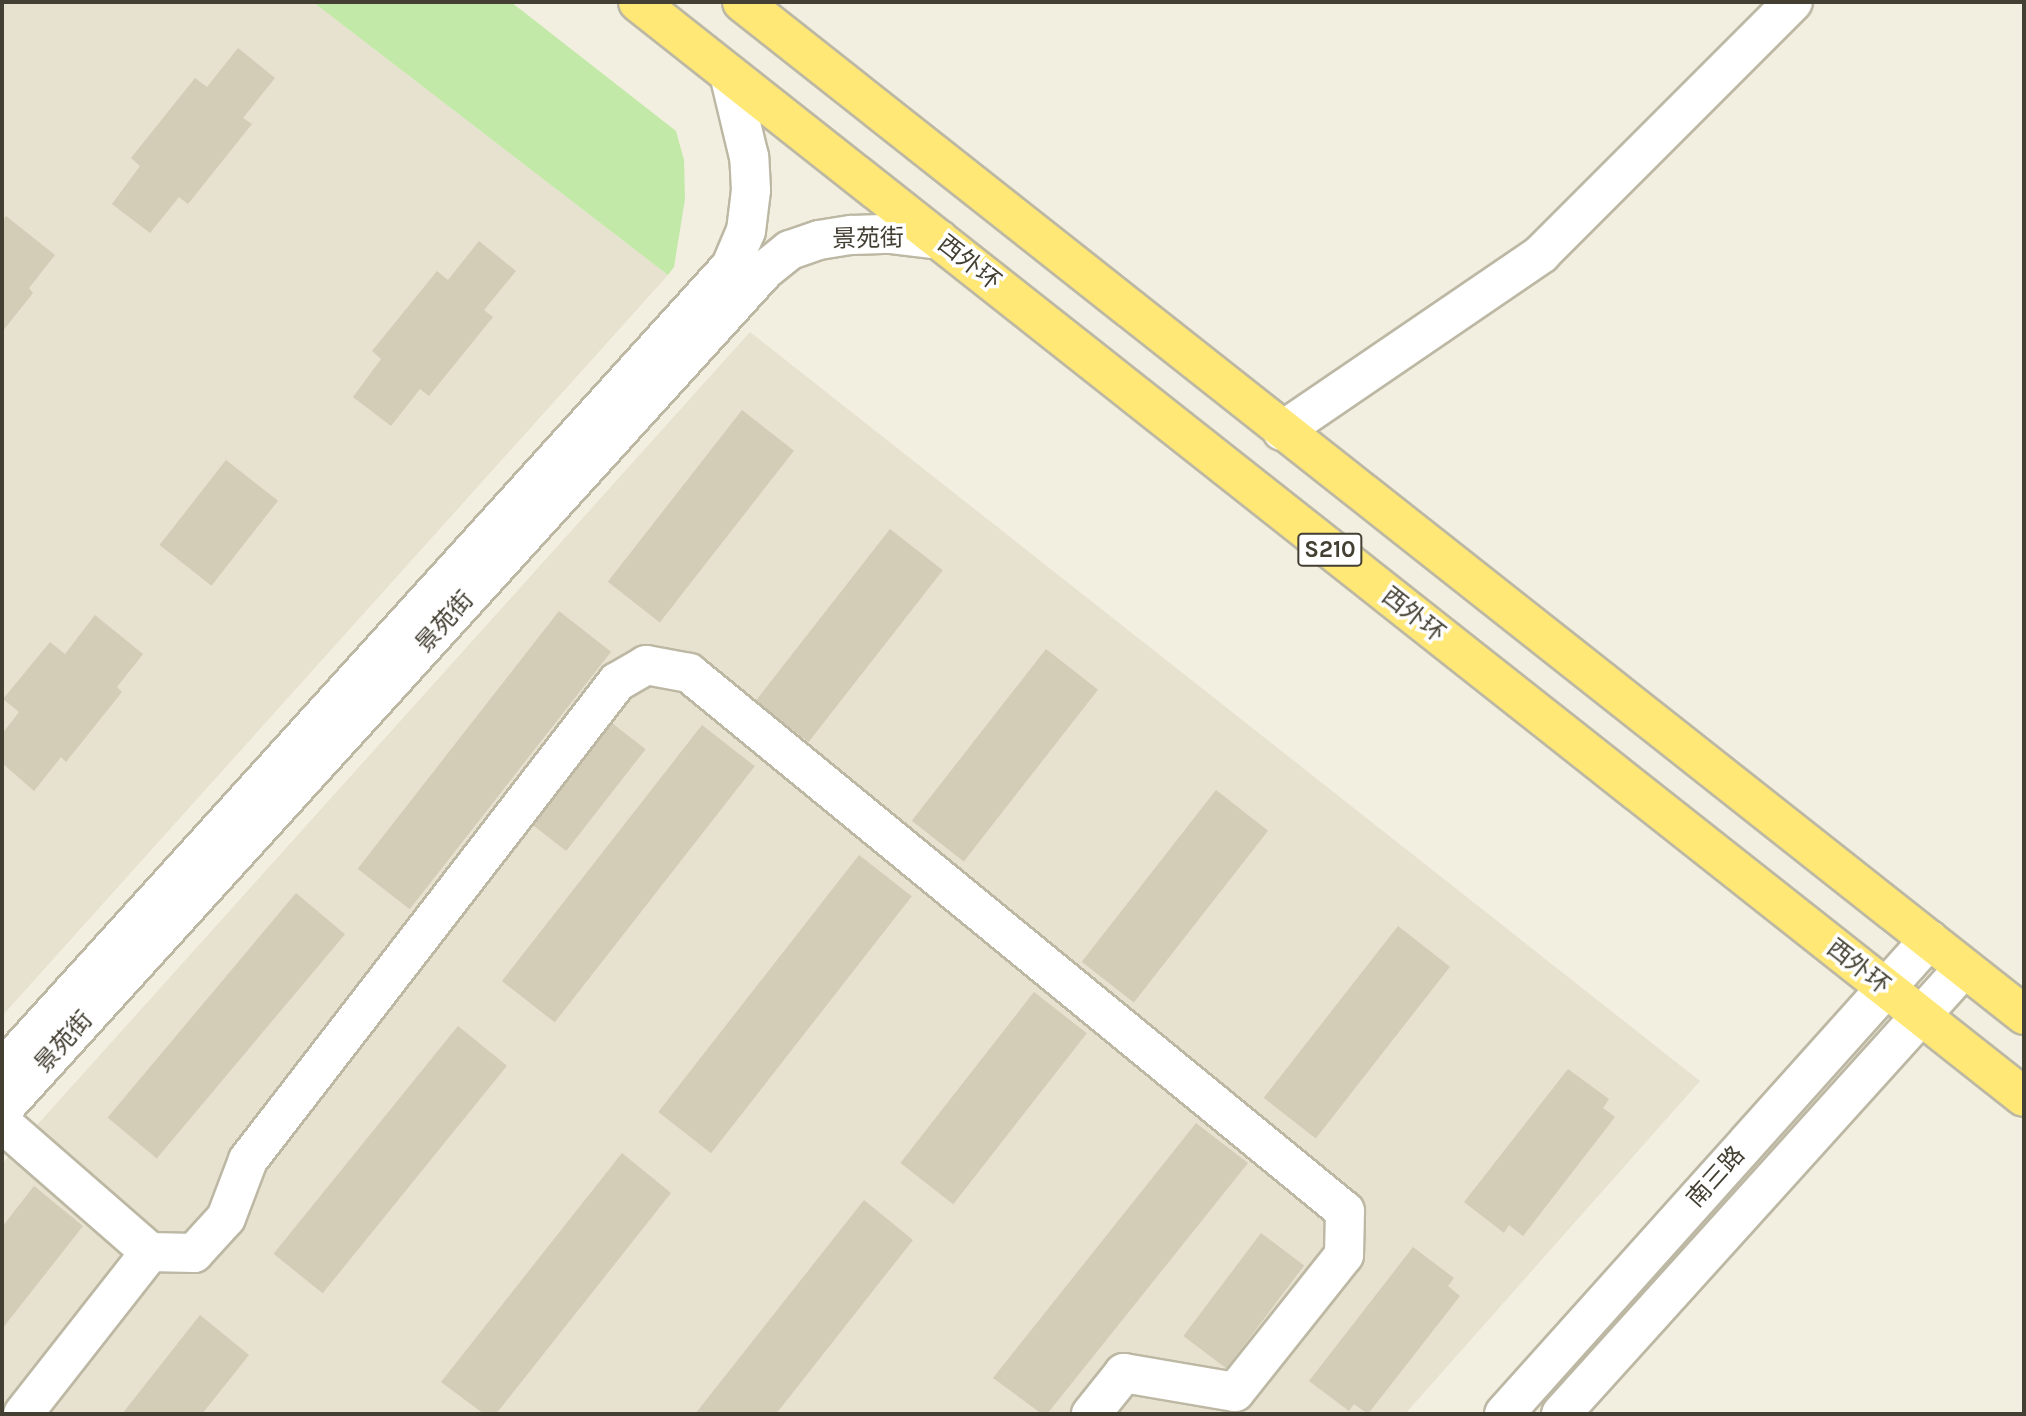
<!DOCTYPE html>
<html>
<head>
<meta charset="utf-8">
<style>
  body { margin:0 }
  #map { position:relative; width:2026px; height:1416px; overflow:hidden; background:#f2efe1; font-family:Karla,"Noto Sans SC",sans-serif }
  div>[style] { position:absolute }
  [style*='--x'] { left:calc(var(--x)*1px); top:calc(var(--y)*1px); width:calc(var(--w)*1px); rotate:calc(var(--a)*1deg) }
  .residential>* { inset:0; background:#e6e2cf }
  .green>* { inset:0; background:#c2e9a7 }
  .building>* { inset:0; background:#d3ccb6; transform-origin:0 0 }
  .roads { filter:drop-shadow(2px 0 #bdb8a4) drop-shadow(-2px 0 #bdb8a4) drop-shadow(0 2px #bdb8a4) drop-shadow(0 -2px #bdb8a4) }
  .minor>* { height:38px; margin:-19px; padding:0 19px; transform-origin:19px; border-radius:19px; background:#fff }
  .tertiary>* { height:38px; margin:-19px; padding:0 19px; transform-origin:19px; border-radius:19px; background:#fff }
  .trunk>* { height:38px; margin:-19px; padding:0 19px; transform-origin:19px; border-radius:19px; background:#ffe876 }
  span { translate:-50% -50%; white-space:nowrap; text-align:center; line-height:1.15; -webkit-text-stroke:7px #fff; paint-order:stroke }
  .shield-label span { padding:2px 5px; background:#fff; border:2px solid; border-radius:5px; -webkit-text-stroke-width:0 }
  .shield-label { font-size:23px; color:#433f32; font-weight:700 }
  .street-label { font-size:24px; color:#433f32 }
  .frame { position:absolute; inset:0; border:4px solid #433f32; pointer-events:none }
</style>
</head>
<body>
<div id="map">
  <div class="residential">
    <i style="clip-path:polygon(2px 2px,313px 2px,668px 275px,2px 1016px)"></i>
    <i style="clip-path:polygon(750px 332px,1700px 1081px,1405px 1414px,2px 1414px,2px 1164px)"></i>
  </div>
  <div class="green">
    <i style="clip-path:polygon(313px 2px,511px 2px,676px 131px,684px 160px,685px 199px,674px 267px,668px 275px)"></i>
  </div>
  <div class="building">
    <i style="clip-path:polygon(238px 48px,275px 78px,243px 118px,252px 124px,188px 204px,179px 197px,150px 233px,112px 204px,140px 166px,131px 158px,195px 78px,207px 87px)"></i>
    <i style="clip-path:polygon(6px 216px,55px 255px,29px 288px,33px 293px,2px 332px,2px 222px)"></i>
    <i style="clip-path:polygon(479px 241px,516px 271px,484px 310px,493px 317px,429px 396px,420px 389px,391px 426px,353px 397px,381px 359px,372px 351px,437px 271px,448px 280px)"></i>
    <i style="left:742px;top:410px;width:66px;height:218px;rotate:38deg"></i>
    <i style="left:226px;top:460px;width:66px;height:108px;rotate:38deg"></i>
    <i style="left:890px;top:529px;width:67px;height:218px;rotate:38deg"></i>
    <i style="left:559px;top:611px;width:66px;height:327px;rotate:38deg"></i>
    <i style="clip-path:polygon(95px 615px,143px 654px,117px 687px,122px 692px,66px 762px,61px 757px,34px 791px,2px 763px,2px 734px,19px 712px,3px 699px,50px 642px,65px 654px)"></i>
    <i style="left:1046px;top:649px;width:66px;height:218px;rotate:38deg"></i>
    <i style="left:603px;top:716px;width:54px;height:129px;rotate:38deg"></i>
    <i style="left:702px;top:725px;width:67px;height:325px;rotate:38deg"></i>
    <i style="left:1216px;top:790px;width:66px;height:218px;rotate:38deg"></i>
    <i style="left:859px;top:855px;width:67px;height:326px;rotate:38deg"></i>
    <i style="left:296px;top:893px;width:64px;height:293px;rotate:40deg"></i>
    <i style="left:1398px;top:926px;width:66px;height:218px;rotate:38deg"></i>
    <i style="left:1034px;top:992px;width:67px;height:217px;rotate:38deg"></i>
    <i style="left:458px;top:1026px;width:63px;height:293px;rotate:39deg"></i>
    <i style="clip-path:polygon(1568px 1069px,1609px 1099px,1603px 1108px,1615px 1117px,1523px 1236px,1509px 1225px,1504px 1233px,1464px 1202px)"></i>
    <i style="clip-path:polygon(1196px 1123px,1248px 1163px,1047px 1414px,1042px 1414px,993px 1378px)"></i>
    <i style="clip-path:polygon(622px 1153px,671px 1193px,496px 1414px,484px 1414px,441px 1382px)"></i>
    <i style="clip-path:polygon(34px 1186px,83px 1226px,2px 1329px,2px 1227px)"></i>
    <i style="clip-path:polygon(864px 1200px,913px 1240px,776px 1414px,695px 1414px)"></i>
    <i style="left:1261px;top:1233px;width:54px;height:129px;rotate:37deg"></i>
    <i style="clip-path:polygon(1413px 1247px,1454px 1278px,1448px 1286px,1460px 1296px,1368px 1414px,1354px 1404px,1349px 1411px,1309px 1381px)"></i>
    <i style="clip-path:polygon(200px 1315px,249px 1355px,202px 1414px,122px 1414px)"></i>
  </div>
  <div class="roads">
    <div class="minor">
      <i style="--x:1282;--y:431;--w:314;--a:-34.3"></i>
      <i style="--x:1541;--y:254;--w:356;--a:-45"></i>
      <i style="--x:2;--y:1123;--w:196;--a:41.1"></i>
      <i style="--x:150;--y:1252;--w:44;--a:1.3"></i>
      <i style="--x:194;--y:1253;--w:47;--a:-47.6"></i>
      <i style="--x:226;--y:1218;--w:62;--a:-69.2"></i>
      <i style="--x:248;--y:1160;--w:604;--a:-52.33"></i>
      <i style="--x:617;--y:682;--w:34;--a:-30"></i>
      <i style="--x:646;--y:665;--w:44;--a:10.5"></i>
      <i style="--x:689;--y:673;--w:848;--a:39.36"></i>
      <i style="--x:1345;--y:1211;--w:44;--a:91.3"></i>
      <i style="--x:1344;--y:1255;--w:175;--a:128.5"></i>
      <i style="--x:1235;--y:1392;--w:113;--a:-170.3"></i>
      <i style="--x:1124;--y:1373;--w:53;--a:128.8"></i>
      <i style="--x:23;--y:1414;--w:206;--a:-51.9"></i>
    </div>
    <div class="tertiary">
      <i style="--x:2;--y:1070;--w:1085;--a:-47.8"></i>
      <i style="--x:731;--y:266;--w:38;--a:-67"></i>
      <i style="--x:746;--y:231;--w:41;--a:-83"></i>
      <i style="--x:751;--y:190;--w:33;--a:-93"></i>
      <i style="--x:749;--y:157;--w:85;--a:-103.5"></i>
      <i style="--x:2;--y:1110;--w:1135;--a:-47.75"></i>
      <i style="--x:765;--y:270;--w:32;--a:-39"></i>
      <i style="--x:790;--y:250;--w:31;--a:-19"></i>
      <i style="--x:819;--y:240;--w:33;--a:-9"></i>
      <i style="--x:852;--y:235;--w:38;--a:-2"></i>
      <i style="--x:890;--y:234;--w:50;--a:6.8"></i>
      <i style="--x:1504;--y:1414;--w:637;--a:-48.12"></i>
      <i style="--x:1561;--y:1414;--w:601;--a:-47.9"></i>
    </div>
    <div class="trunk">
      <i style="--x:638;--y:2;--w:1766;--a:38.31"></i>
      <i style="--x:742;--y:2;--w:1634;--a:38.31"></i>
    </div>
  </div>
  <div class="shield-label">
    <span style="left:1330px;top:550px">S210</span>
  </div>
  <div class="street-label">
    <span style="left:868px;top:239px;rotate:-1deg">景苑街</span>
    <span style="left:969px;top:263px;rotate:38deg">西外环</span>
    <span style="left:1413px;top:615px;rotate:38deg">西外环</span>
    <span style="left:445px;top:622px;rotate:-48deg">景苑街</span>
    <span style="left:1858px;top:967px;rotate:38deg">西外环</span>
    <span style="left:64px;top:1042px;rotate:-48deg">景苑街</span>
    <span style="left:1716px;top:1177px;rotate:-48deg">南三路</span>
  </div>
  <div class="frame"></div>
</div>
</body>
</html>
